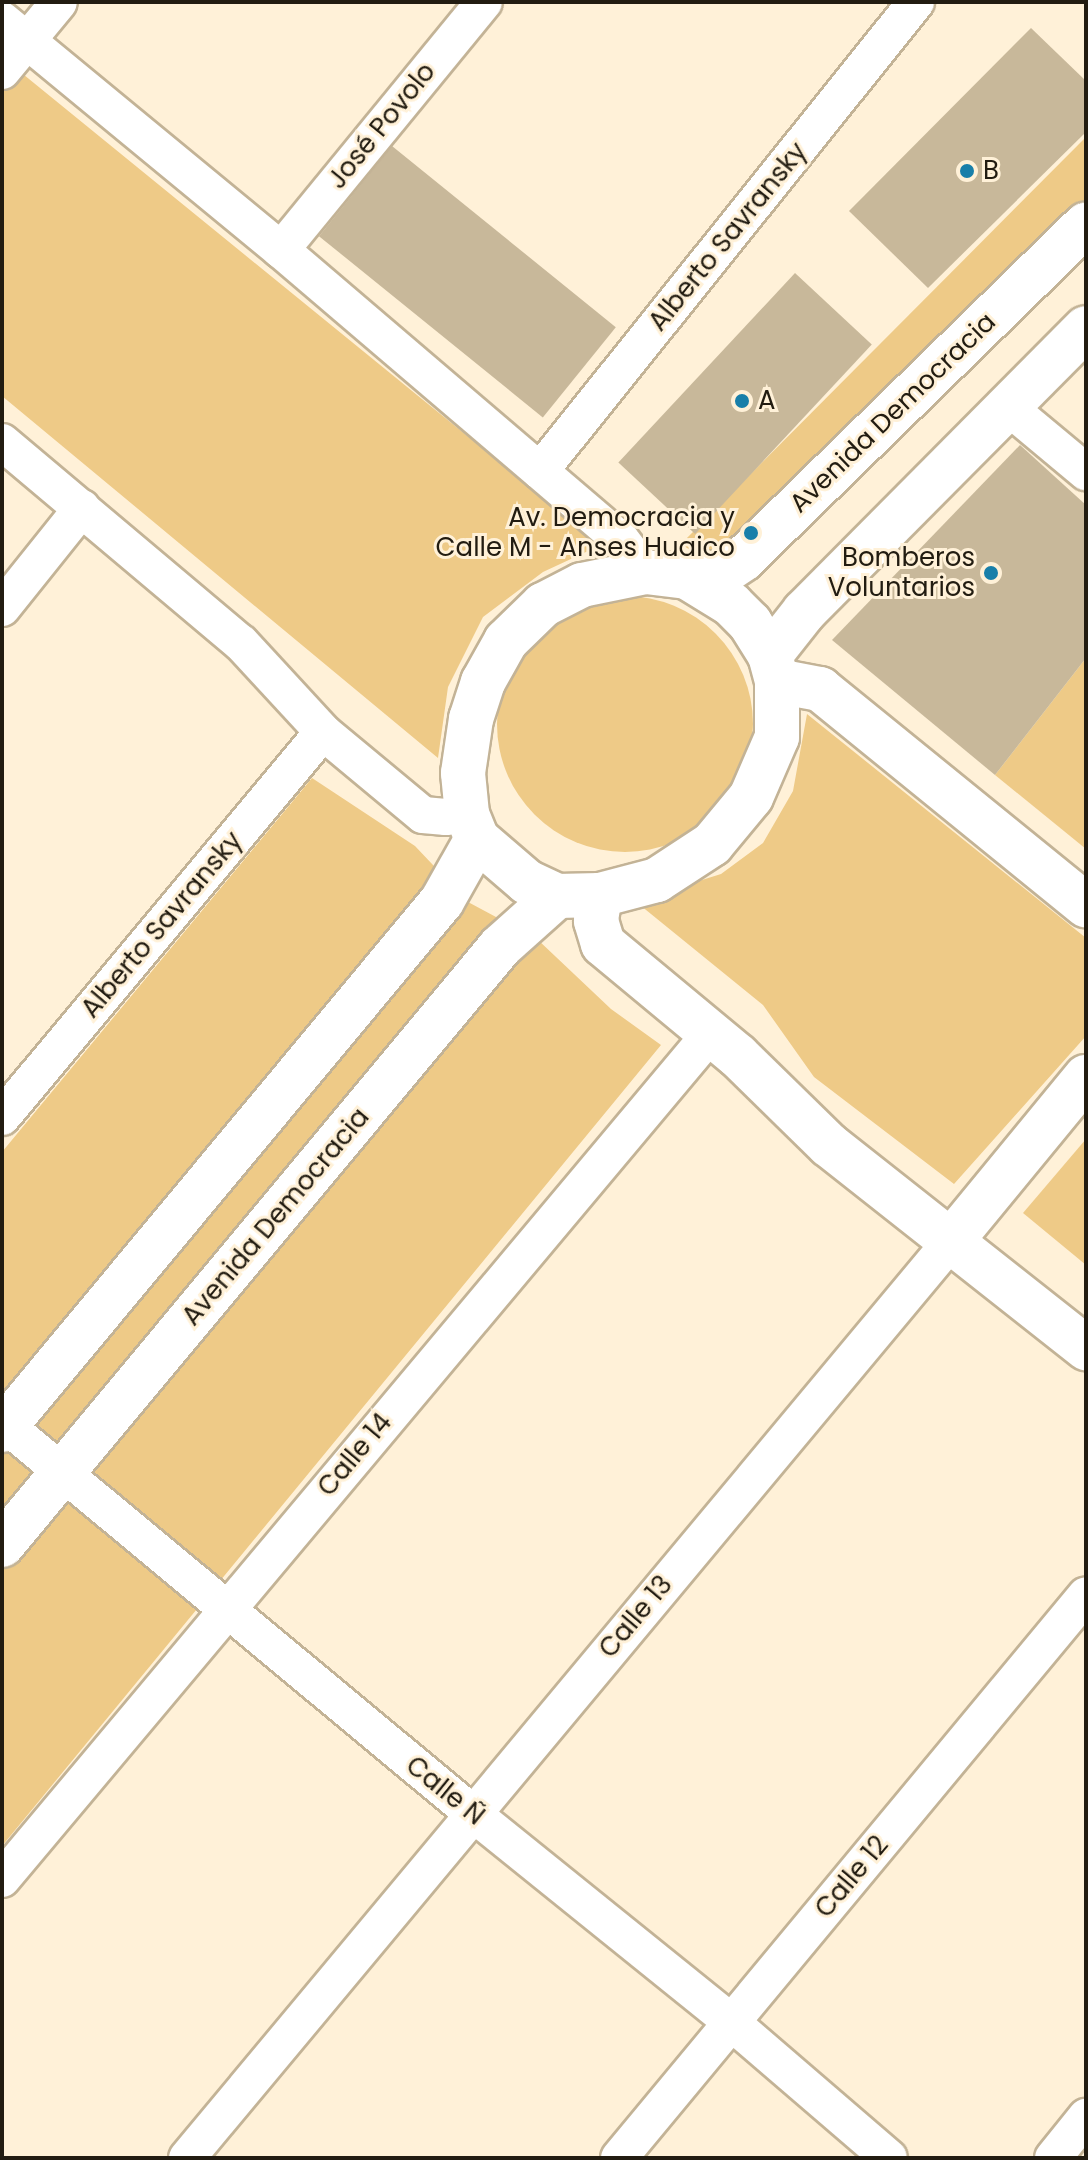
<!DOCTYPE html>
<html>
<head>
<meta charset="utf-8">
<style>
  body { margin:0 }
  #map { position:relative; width:1088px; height:2160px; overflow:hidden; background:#fff1d8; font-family:Poppins,sans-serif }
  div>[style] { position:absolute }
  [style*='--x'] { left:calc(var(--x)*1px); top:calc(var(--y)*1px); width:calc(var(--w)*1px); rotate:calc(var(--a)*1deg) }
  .green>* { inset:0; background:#eeca87 }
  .round { border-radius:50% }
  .building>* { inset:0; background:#c8b89a; transform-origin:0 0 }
  .roads { filter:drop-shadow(2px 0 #c3b396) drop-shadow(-2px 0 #c3b396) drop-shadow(0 2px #c3b396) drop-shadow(0 -2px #c3b396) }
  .minor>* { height:36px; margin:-18px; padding:0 18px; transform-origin:18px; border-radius:18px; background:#fff }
  .tertiary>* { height:44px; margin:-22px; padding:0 22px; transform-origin:22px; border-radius:22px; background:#fff }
  .secondary>* { height:44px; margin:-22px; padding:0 22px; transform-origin:22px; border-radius:22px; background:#fff }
  .dots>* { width:22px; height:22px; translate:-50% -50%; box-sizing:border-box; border:4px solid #fff1d8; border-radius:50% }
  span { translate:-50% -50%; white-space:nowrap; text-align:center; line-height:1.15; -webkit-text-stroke:6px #fff1d8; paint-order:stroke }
  .street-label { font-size:26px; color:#221c11 }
  .poi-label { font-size:26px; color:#221c11 }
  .left { translate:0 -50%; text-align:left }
  .right { translate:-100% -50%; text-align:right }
  .frame { position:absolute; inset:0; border:4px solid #221c11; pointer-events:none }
</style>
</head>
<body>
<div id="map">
  <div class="green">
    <i style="clip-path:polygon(2px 57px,601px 545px,543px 572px,483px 617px,448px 687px,438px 758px,2px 396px)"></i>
    <i style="clip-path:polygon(1086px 137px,1086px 201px,736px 547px,701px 557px,681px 544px)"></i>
    <i class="round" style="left:497px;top:596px;width:256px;height:256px"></i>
    <i style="clip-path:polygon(1086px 658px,1086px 849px,995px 775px)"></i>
    <i style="clip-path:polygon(807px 714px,1086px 938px,1086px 1036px,954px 1184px,814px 1077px,763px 1005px,635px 901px,721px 874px,763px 843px,793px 791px)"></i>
    <i style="clip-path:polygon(312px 778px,415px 846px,468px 902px,537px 939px,611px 1009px,661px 1045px,2px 1846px,2px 1152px)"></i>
    <i style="clip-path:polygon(1086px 1139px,1086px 1265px,1023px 1213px)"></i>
  </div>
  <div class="building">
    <i style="clip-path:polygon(1031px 28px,1086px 81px,1086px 132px,928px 288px,849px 211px)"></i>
    <i style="left:392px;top:146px;width:288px;height:116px;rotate:39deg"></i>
    <i style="left:795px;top:273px;width:105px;height:259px;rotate:43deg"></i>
    <i style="clip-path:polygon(1020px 445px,1086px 505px,1086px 658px,995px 775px,832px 640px)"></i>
  </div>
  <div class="roads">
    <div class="minor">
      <i style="--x:2;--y:20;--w:362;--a:39.5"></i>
      <i style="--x:281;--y:250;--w:448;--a:40.5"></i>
      <i style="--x:622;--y:541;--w:39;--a:52"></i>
      <i style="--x:2;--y:71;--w:89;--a:-50.4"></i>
      <i style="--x:281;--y:250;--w:320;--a:-50.7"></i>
      <i style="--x:1008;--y:407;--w:102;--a:39.8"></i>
      <i style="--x:2;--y:442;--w:312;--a:40.1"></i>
      <i style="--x:241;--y:643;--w:121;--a:47.3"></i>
      <i style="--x:323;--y:732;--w:130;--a:39.7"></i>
      <i style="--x:423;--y:815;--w:23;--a:5"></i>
      <i style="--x:446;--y:817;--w:21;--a:-8"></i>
      <i style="--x:540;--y:471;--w:601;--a:-51.28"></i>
      <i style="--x:2;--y:608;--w:128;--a:-51.3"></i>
      <i style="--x:2;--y:1117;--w:501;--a:-50.18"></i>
      <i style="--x:2;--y:1422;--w:610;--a:39.75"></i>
      <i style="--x:471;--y:1812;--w:334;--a:38.9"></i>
      <i style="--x:731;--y:2022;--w:208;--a:40.7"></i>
      <i style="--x:2;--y:1879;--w:1104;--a:-50.03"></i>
      <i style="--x:187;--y:2158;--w:1195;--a:-50.19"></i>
      <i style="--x:619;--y:2158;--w:731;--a:-50.32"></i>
      <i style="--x:1053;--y:2158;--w:53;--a:-51.2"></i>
    </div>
    <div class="tertiary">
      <i style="--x:777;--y:681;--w:44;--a:10.5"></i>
      <i style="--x:820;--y:689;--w:343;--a:39.1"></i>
      <i style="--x:600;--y:895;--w:26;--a:99"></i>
      <i style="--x:596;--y:921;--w:24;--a:73"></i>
      <i style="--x:603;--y:944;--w:175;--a:39.7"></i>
      <i style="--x:738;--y:1056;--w:127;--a:44.4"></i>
      <i style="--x:829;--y:1145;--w:328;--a:38.3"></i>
      <i style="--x:952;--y:1240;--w:211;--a:-50.6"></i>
    </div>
    <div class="secondary">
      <i style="--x:646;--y:572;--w:41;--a:7"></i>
      <i style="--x:687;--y:577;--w:52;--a:31.5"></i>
      <i style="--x:731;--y:604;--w:27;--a:45"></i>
      <i style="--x:750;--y:623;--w:38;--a:58"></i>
      <i style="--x:770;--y:655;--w:27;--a:75"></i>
      <i style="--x:777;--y:681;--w:56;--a:90"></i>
      <i style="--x:777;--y:737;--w:65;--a:113.4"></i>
      <i style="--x:751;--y:797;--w:61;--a:129.7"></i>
      <i style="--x:712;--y:844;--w:66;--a:146.8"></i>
      <i style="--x:657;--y:880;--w:59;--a:165.3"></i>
      <i style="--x:600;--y:895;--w:43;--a:178.7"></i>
      <i style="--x:557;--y:896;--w:33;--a:-155"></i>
      <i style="--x:527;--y:882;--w:66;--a:-139.3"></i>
      <i style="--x:477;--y:839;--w:27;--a:-112"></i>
      <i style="--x:467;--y:814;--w:41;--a:-95.6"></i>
      <i style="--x:463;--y:773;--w:55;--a:-81.6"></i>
      <i style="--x:471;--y:719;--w:39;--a:-72"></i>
      <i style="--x:483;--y:682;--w:47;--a:-60.7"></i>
      <i style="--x:506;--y:641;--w:52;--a:-44.2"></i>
      <i style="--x:543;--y:605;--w:44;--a:-27.1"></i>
      <i style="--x:582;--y:585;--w:65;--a:-11.5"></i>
      <i style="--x:687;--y:577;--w:37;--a:-8"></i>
      <i style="--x:724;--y:572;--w:23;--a:-34"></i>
      <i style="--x:743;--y:559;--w:479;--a:-44.3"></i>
      <i style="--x:770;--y:655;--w:55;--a:-51.7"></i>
      <i style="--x:804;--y:612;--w:400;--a:-45.2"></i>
      <i style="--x:2;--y:1430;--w:688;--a:-50.25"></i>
      <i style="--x:442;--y:901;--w:71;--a:-60.6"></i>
      <i style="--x:2;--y:1545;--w:778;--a:-50.21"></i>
      <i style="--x:500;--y:947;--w:76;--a:-41.8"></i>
    </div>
  </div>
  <div class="dots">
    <i style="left:967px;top:171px;background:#197fa9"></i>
    <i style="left:742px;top:401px;background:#197fa9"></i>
    <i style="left:751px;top:533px;background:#197fa9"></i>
    <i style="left:991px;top:573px;background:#197fa9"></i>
  </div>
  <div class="street-label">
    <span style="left:382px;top:126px;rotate:-51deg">José Povolo</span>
    <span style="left:728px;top:237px;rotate:-51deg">Alberto Savransky</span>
    <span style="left:893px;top:413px;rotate:-44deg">Avenida Democracia</span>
    <span style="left:162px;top:925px;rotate:-50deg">Alberto Savransky</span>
    <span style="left:276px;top:1217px;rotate:-50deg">Avenida Democracia</span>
    <span style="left:355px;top:1455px;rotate:-50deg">Calle 14</span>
    <span style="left:636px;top:1617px;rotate:-50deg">Calle 13</span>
    <span style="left:445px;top:1791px;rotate:39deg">Calle Ñ</span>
    <span style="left:852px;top:1877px;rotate:-50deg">Calle 12</span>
  </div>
  <div class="poi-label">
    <span class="left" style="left:983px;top:171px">B</span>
    <span class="left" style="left:758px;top:401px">A</span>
    <span class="right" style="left:735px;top:533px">Av. Democracia y<br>Calle M - Anses Huaico</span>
    <span class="right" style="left:975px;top:573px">Bomberos<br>Voluntarios</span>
  </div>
  <div class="frame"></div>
</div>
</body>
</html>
